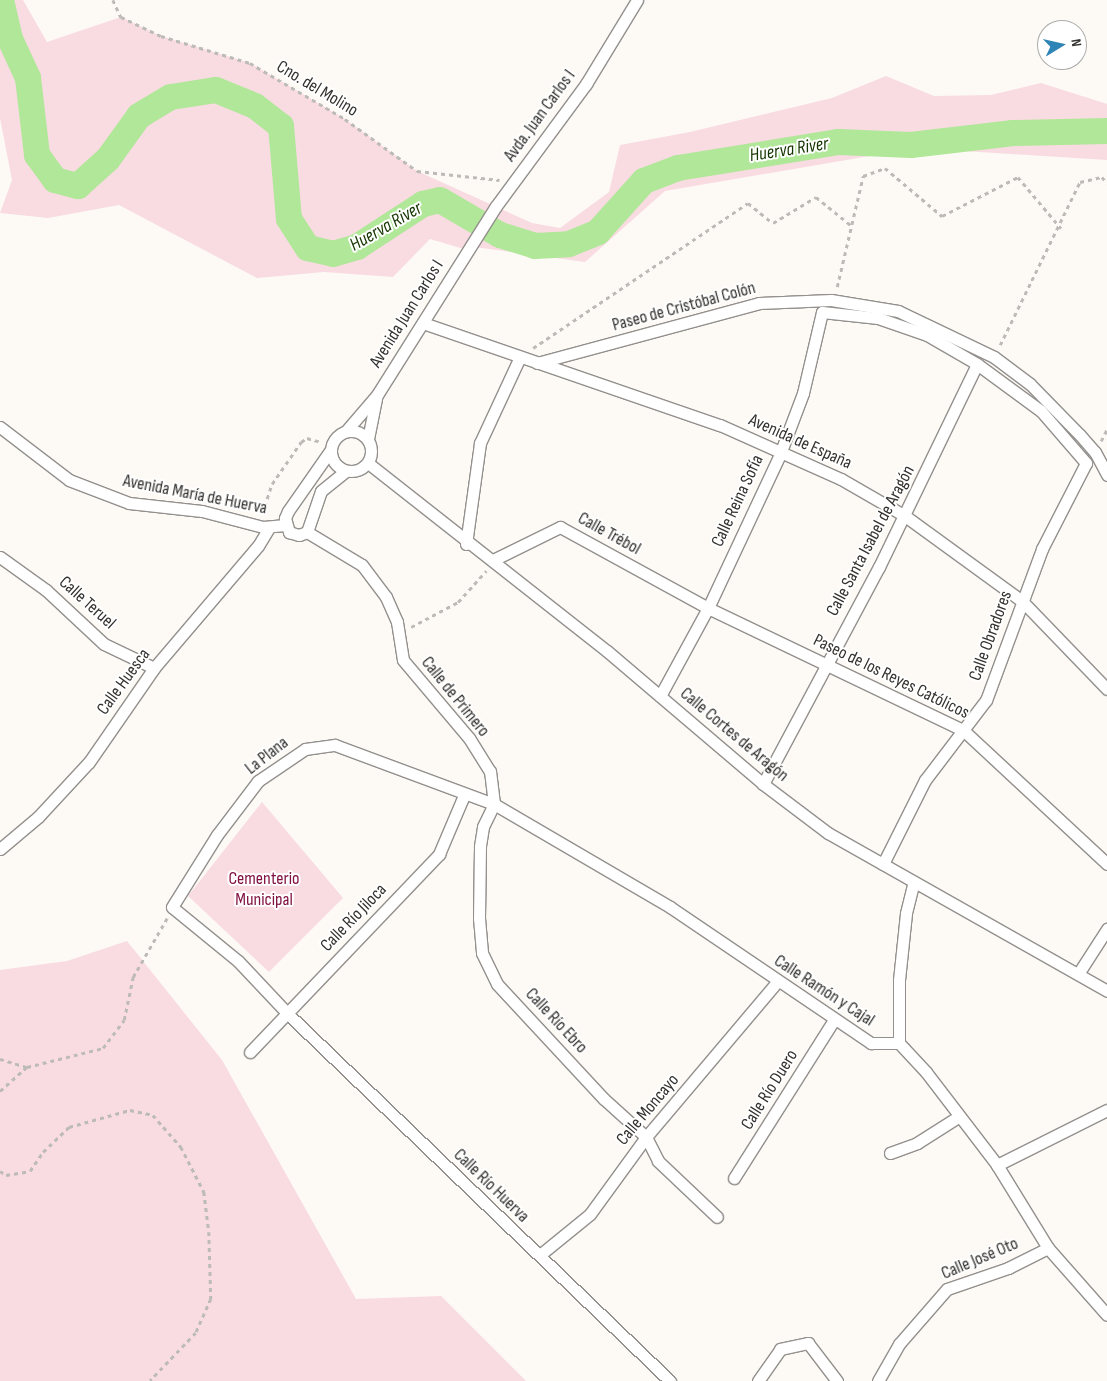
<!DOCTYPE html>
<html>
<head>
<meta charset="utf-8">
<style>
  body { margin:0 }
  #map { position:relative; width:1107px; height:1381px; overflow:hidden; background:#fdfaf6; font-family:"Sofia Sans Condensed",sans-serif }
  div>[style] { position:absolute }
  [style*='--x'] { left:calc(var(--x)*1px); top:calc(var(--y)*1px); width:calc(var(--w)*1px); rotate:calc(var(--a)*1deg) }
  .green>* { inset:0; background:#f9dbe2 }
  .river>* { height:26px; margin:-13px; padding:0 13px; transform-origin:13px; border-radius:13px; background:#b1e799 }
  .path>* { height:2.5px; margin-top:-1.25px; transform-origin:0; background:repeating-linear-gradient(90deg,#bdbbb8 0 4px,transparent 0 8px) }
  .roads { filter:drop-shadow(1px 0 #93908d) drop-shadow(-1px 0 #93908d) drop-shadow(0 1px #93908d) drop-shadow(0 -1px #93908d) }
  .street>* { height:11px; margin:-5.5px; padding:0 5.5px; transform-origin:5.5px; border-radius:5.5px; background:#fff }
  .street>.ring { margin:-5.5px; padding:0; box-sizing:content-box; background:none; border:11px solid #fff; border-radius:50% }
  span { translate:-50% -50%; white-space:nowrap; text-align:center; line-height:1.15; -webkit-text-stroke:4px #fff; paint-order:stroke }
  .street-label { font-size:18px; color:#333230 }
  .park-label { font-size:18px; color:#811141 }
  .water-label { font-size:19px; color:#153600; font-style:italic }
  .north { position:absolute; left:1037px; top:20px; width:50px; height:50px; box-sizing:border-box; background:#fff; border:1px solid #adadac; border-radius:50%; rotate:81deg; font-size:14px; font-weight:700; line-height:20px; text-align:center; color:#333230 }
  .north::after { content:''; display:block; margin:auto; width:18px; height:22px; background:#2e84b4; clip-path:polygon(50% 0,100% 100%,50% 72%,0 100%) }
</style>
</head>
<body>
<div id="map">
  <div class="green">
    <i style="clip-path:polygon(0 0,23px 0,47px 42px,121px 17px,161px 36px,250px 63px,345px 119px,417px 171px,532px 223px,560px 228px,609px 192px,620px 145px,690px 132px,832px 98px,886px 76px,934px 96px,991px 95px,1041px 83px,1107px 104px,1107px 160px,916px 148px,665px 191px,585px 262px,474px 247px,467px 250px,430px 239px,393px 277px,324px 272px,257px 278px,119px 205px,48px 218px,0 213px,12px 180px,0 118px)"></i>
    <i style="clip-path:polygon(262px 802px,343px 898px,269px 972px,188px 896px)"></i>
    <i style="clip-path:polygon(127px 941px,222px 1060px,356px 1299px,441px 1296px,526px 1381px,0 1381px,0 970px,67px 961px)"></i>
  </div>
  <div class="river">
    <i style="--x:1;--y:0;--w:40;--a:77"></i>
    <i style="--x:10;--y:39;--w:43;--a:65.2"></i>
    <i style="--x:28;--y:78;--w:78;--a:83.3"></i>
    <i style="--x:37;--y:155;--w:31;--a:54"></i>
    <i style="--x:55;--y:180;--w:24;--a:15"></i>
    <i style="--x:78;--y:186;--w:40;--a:-42"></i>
    <i style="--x:108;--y:159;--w:53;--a:-54.2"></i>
    <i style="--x:139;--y:116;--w:37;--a:-31"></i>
    <i style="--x:171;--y:97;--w:46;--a:-8.8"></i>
    <i style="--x:216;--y:90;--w:42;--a:22.3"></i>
    <i style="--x:255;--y:106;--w:33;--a:38"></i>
    <i style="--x:281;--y:126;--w:93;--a:85.1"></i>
    <i style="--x:289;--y:219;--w:35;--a:57"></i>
    <i style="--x:308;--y:248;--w:26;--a:13"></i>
    <i style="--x:333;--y:254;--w:25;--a:-16"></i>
    <i style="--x:357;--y:247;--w:79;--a:-33.1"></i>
    <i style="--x:423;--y:204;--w:17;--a:-13"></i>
    <i style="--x:440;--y:200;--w:69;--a:30.3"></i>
    <i style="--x:500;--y:235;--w:37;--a:17"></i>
    <i style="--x:535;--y:246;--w:34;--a:-3"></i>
    <i style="--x:569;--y:244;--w:31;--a:-22"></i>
    <i style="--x:598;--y:232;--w:69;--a:-48"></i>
    <i style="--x:644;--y:181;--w:36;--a:-21"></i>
    <i style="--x:678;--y:168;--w:163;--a:-9.2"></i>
    <i style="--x:839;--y:142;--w:72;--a:2.4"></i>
    <i style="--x:911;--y:145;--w:103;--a:-6.7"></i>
    <i style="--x:1013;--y:133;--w:94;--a:-1.2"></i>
  </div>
  <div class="path">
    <i style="--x:113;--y:0;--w:19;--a:65"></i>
    <i style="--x:121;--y:17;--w:44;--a:25.4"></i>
    <i style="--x:161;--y:36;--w:93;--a:16.9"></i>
    <i style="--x:250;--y:63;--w:110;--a:30.5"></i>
    <i style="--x:345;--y:119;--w:89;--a:35.8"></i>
    <i style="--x:417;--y:171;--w:83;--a:6.2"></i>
    <i style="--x:837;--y:287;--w:114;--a:-76.8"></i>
    <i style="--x:863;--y:176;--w:23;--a:-20"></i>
    <i style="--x:885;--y:168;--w:75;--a:40.1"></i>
    <i style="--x:942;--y:216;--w:85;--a:-27.2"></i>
    <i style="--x:1018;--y:177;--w:67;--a:49.9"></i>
    <i style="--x:1000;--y:345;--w:182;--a:-63.9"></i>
    <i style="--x:1080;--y:182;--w:23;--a:-13"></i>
    <i style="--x:1102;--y:177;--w:8;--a:50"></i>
    <i style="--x:533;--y:348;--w:259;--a:-34"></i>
    <i style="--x:748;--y:203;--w:32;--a:39"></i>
    <i style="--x:773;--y:223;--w:50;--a:-31.2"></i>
    <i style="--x:816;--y:197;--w:46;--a:38.9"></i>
    <i style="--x:1101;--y:441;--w:13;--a:-63"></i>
    <i style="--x:262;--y:514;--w:32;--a:-72"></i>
    <i style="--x:272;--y:484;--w:51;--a:-55.4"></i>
    <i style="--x:301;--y:442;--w:7;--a:-34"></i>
    <i style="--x:307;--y:438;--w:15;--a:16"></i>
    <i style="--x:411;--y:627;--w:53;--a:-28"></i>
    <i style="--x:458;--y:602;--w:42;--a:-47.9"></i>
    <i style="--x:0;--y:1059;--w:28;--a:17"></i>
    <i style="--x:0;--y:1091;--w:36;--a:-42"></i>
    <i style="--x:27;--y:1067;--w:78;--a:-14"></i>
    <i style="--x:103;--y:1048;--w:35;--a:-53"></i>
    <i style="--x:124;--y:1020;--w:44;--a:-78.2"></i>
    <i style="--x:133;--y:977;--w:68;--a:-60"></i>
    <i style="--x:0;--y:1171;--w:7;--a:34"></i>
    <i style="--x:6;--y:1175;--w:24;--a:-9"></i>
    <i style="--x:30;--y:1171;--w:23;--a:-56"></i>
    <i style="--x:43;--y:1152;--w:36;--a:-44"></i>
    <i style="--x:69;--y:1127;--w:63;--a:-15.6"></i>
    <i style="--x:130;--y:1110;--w:24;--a:12"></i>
    <i style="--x:153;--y:1115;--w:43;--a:48.8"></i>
    <i style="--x:181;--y:1147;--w:51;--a:62.9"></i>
    <i style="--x:204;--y:1192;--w:40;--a:82.9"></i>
    <i style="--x:209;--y:1232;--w:67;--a:88.3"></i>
    <i style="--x:211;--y:1299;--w:37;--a:114"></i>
    <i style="--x:196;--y:1333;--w:66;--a:133.8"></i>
  </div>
  <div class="roads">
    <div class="street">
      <i style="--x:423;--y:323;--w:314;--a:19"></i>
      <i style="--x:720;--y:425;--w:133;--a:24.1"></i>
      <i style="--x:841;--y:479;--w:74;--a:30"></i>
      <i style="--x:905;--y:516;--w:145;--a:36"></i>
      <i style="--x:1022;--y:601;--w:122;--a:46"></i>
      <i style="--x:537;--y:363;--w:230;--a:-15.1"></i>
      <i style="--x:759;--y:303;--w:72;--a:-2.4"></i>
      <i style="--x:831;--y:300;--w:68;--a:9.3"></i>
      <i style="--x:898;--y:311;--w:106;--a:25.6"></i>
      <i style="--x:994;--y:357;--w:45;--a:36.9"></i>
      <i style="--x:1030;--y:384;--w:71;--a:45.6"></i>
      <i style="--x:1080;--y:435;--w:23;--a:49"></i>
      <i style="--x:1095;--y:452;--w:26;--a:62"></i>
      <i style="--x:0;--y:427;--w:87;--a:37.5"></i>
      <i style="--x:69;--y:480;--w:64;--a:21"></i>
      <i style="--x:129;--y:503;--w:73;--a:6.3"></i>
      <i style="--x:202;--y:511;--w:63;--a:14.7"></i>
      <i style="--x:263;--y:527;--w:22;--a:-5"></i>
      <i class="ring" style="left:331px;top:431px;width:29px;height:29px"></i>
      <i style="--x:346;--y:431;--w:48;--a:-49.3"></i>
      <i style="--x:377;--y:395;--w:223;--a:-57.8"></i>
      <i style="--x:496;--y:206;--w:152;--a:-53.6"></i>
      <i style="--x:586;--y:84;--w:98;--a:-58.7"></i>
      <i style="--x:368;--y:439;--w:41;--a:-78.7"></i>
      <i style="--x:330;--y:451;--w:73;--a:125"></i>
      <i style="--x:288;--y:511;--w:8;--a:113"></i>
      <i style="--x:285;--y:518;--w:15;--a:74"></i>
      <i style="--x:289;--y:532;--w:10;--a:17"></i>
      <i style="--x:299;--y:535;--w:9;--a:-21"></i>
      <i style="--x:307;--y:532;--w:43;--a:-71.1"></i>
      <i style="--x:321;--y:491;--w:32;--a:-39"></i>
      <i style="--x:368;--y:463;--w:304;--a:38.2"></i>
      <i style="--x:607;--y:651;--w:205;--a:40.4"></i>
      <i style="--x:763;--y:784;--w:81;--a:37"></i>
      <i style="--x:828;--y:833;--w:321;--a:29.5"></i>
      <i style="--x:307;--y:532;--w:64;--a:31"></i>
      <i style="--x:362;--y:565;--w:40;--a:53"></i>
      <i style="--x:386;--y:597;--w:27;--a:66"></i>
      <i style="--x:397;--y:622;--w:38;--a:81"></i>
      <i style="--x:403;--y:660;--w:102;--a:49.8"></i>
      <i style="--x:469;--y:738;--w:39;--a:58"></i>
      <i style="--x:490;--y:771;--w:33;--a:83"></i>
      <i style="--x:466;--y:544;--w:102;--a:-82.1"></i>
      <i style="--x:480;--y:443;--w:95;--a:-65.1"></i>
      <i style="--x:0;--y:557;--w:57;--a:35.7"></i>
      <i style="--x:46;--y:590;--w:79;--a:43"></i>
      <i style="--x:104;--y:644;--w:55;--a:25.6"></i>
      <i style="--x:493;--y:560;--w:75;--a:-26.2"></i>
      <i style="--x:560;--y:527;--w:169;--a:28.7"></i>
      <i style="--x:708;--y:608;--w:283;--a:25.6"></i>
      <i style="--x:963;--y:730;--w:197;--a:42.9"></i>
      <i style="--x:660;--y:696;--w:100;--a:-61.4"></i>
      <i style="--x:708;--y:608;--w:170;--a:-64.9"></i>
      <i style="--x:780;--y:454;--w:65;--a:-69.3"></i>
      <i style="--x:803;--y:393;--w:83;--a:-76.8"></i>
      <i style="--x:822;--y:312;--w:56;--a:6.1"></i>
      <i style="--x:878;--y:318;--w:52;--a:19.1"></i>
      <i style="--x:927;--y:335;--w:58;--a:30.1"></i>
      <i style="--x:977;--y:364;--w:79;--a:36.3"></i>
      <i style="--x:1041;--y:411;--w:69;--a:49.1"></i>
      <i style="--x:1086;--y:463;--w:97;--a:117.1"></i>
      <i style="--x:1042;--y:549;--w:161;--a:110.3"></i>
      <i style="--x:986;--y:700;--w:101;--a:127.3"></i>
      <i style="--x:925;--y:780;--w:94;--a:116.6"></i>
      <i style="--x:763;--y:784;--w:246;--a:-61.9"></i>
      <i style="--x:879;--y:567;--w:225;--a:-64.2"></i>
      <i style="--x:494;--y:804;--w:25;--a:116"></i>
      <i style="--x:483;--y:827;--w:20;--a:99"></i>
      <i style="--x:480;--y:847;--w:71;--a:90.8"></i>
      <i style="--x:479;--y:918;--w:35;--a:85"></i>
      <i style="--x:482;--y:953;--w:34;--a:64"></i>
      <i style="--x:497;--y:984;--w:157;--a:47.1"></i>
      <i style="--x:604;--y:1099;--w:57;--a:42.1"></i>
      <i style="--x:646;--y:1137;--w:27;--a:63"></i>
      <i style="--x:658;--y:1161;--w:81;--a:43.5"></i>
      <i style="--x:0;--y:849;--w:50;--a:-40.1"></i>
      <i style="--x:38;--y:817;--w:75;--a:-47.2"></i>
      <i style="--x:89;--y:762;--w:114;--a:-55.3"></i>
      <i style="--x:154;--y:668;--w:160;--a:-49.6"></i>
      <i style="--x:258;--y:546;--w:21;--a:-59"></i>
      <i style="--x:1078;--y:974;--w:54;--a:-57.2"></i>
      <i style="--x:899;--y:1043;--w:63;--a:-90"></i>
      <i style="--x:899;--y:980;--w:67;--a:-84"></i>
      <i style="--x:906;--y:913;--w:32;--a:-76"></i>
      <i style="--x:250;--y:1052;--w:274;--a:-46.3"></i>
      <i style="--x:439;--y:854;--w:64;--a:-67"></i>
      <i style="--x:890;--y:1153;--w:29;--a:-20"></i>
      <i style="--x:917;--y:1143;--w:49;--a:-32.4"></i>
      <i style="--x:997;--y:1165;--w:123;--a:-26.6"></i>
      <i style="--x:734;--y:1178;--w:187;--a:-57.7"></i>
      <i style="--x:541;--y:1254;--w:63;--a:-39.2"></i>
      <i style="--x:590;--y:1214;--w:95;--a:-54"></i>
      <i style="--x:646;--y:1137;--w:203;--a:-49.8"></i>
      <i style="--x:670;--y:1381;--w:530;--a:-136.15"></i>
      <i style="--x:288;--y:1014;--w:73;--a:-133.3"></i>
      <i style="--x:238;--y:961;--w:85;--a:-140.7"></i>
      <i style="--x:172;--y:907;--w:85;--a:-58"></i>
      <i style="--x:217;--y:835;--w:68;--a:-52.8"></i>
      <i style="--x:258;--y:781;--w:57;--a:-34.2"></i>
      <i style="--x:305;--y:749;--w:30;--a:-8"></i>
      <i style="--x:335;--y:745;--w:170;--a:20.4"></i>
      <i style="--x:494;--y:804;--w:204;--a:30.3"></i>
      <i style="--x:670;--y:907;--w:243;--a:34.1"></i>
      <i style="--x:871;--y:1043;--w:28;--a:0"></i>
      <i style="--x:899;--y:1043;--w:40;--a:47"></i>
      <i style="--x:926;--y:1072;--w:117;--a:52.6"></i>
      <i style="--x:997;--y:1165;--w:97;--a:58.4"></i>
      <i style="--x:1048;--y:1248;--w:89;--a:48.6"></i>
      <i style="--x:758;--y:1381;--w:39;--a:-55"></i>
      <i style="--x:780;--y:1349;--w:29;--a:-12"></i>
      <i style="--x:808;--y:1343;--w:48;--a:52.7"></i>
      <i style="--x:878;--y:1381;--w:43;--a:-60.4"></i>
      <i style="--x:899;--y:1344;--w:73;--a:-48.9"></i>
      <i style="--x:947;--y:1289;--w:65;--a:-19"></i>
      <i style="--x:1008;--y:1268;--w:45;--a:-26.6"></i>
    </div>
  </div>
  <div class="street-label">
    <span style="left:317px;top:89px;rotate:31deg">Cno. del Molino</span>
    <span style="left:540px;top:116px;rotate:-54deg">Avda. Juan Carlos I</span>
    <span style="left:684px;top:307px;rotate:-15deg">Paseo de Cristóbal Colón</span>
    <span style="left:407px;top:314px;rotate:-58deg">Avenida Juan Carlos I</span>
    <span style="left:800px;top:442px;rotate:24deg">Avenida de España</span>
    <span style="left:195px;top:495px;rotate:11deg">Avenida María de Huerva</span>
    <span style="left:738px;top:501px;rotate:-65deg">Calle Reina Sofía</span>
    <span style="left:609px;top:534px;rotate:29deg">Calle Trébol</span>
    <span style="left:871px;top:541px;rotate:-62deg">Calle Santa Isabel de Aragón</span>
    <span style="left:87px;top:603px;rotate:42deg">Calle Teruel</span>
    <span style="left:991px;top:636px;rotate:-70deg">Calle Obradores</span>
    <span style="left:891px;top:677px;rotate:26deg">Paseo de los Reyes Católicos</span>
    <span style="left:124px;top:682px;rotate:-54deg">Calle Huesca</span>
    <span style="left:455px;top:697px;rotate:51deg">Calle de Primero</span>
    <span style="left:734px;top:735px;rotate:40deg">Calle Cortes de Aragón</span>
    <span style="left:267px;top:756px;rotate:-38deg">La Plana</span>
    <span style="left:354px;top:918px;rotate:-46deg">Calle Río Jiloca</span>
    <span style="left:824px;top:991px;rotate:33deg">Calle Ramón y Cajal</span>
    <span style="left:556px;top:1021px;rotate:47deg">Calle Río Ebro</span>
    <span style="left:770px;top:1090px;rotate:-58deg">Calle Río Duero</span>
    <span style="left:648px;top:1110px;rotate:-50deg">Calle Moncayo</span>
    <span style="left:491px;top:1186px;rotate:44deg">Calle Río Huerva</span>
    <span style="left:980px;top:1259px;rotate:-23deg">Calle José Oto</span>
  </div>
  <div class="park-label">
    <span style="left:264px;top:890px">Cementerio<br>Municipal</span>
  </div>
  <div class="water-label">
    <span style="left:789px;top:150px;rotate:-9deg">Huerva River</span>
    <span style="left:386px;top:227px;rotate:-30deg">Huerva River</span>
  </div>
  <div class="north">N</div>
</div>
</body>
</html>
